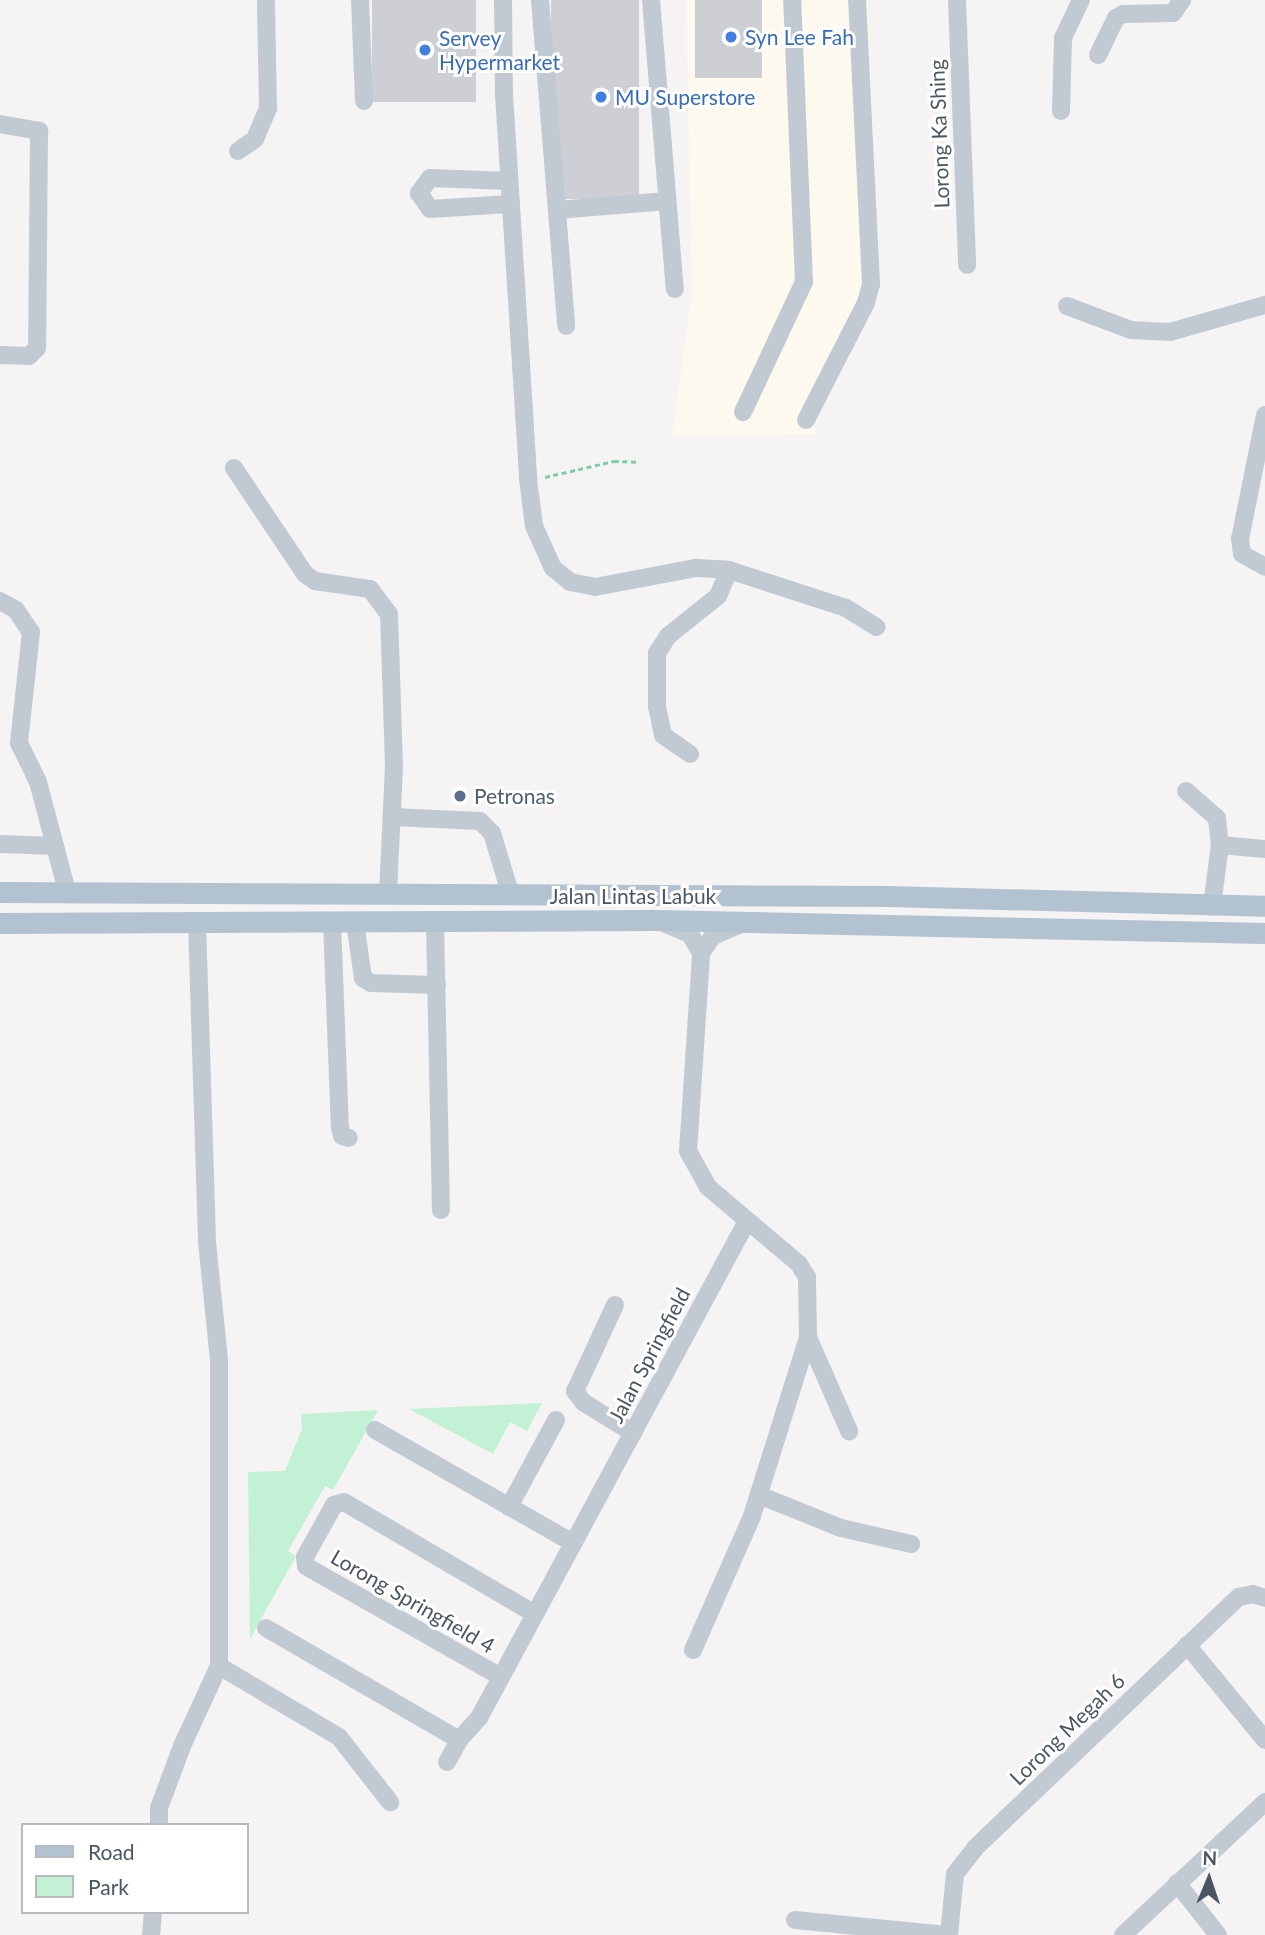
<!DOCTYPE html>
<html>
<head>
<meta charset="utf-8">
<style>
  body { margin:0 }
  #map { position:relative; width:1265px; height:1935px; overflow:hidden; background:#f5f3f3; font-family:Lato,sans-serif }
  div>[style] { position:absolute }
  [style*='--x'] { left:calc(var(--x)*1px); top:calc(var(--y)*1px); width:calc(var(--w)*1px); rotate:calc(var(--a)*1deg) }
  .commercial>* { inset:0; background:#fdf9ef }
  .green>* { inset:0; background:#c3f1d5 }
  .building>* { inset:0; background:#cdcfd5; transform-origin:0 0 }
  .path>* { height:2.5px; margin-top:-1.25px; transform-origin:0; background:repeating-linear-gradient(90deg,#7ad0a6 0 5px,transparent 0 8.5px) }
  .minor>* { height:18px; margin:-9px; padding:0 9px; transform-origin:9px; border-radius:9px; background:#c1cad2 }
  .major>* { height:21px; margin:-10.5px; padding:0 10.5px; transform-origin:10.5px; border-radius:10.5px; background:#b3c2d1 }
  .dots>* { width:19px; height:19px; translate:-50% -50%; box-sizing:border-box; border:4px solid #fff; border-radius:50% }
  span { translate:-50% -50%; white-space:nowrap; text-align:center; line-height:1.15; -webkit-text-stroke:6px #fff; paint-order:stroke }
  .shop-label { font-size:21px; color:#366cbe }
  .left { translate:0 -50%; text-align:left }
  .street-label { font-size:21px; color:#4a5661 }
  .service-label { font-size:21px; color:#4e5e75 }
  .legend { position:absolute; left:21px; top:1823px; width:228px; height:91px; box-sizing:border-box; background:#fff; border:2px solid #b7bbc0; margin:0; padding:9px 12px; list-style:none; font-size:21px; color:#4a5661 }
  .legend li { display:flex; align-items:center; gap:14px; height:35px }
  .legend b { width:35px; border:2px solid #b7bbc0 }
  .north { position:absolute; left:1174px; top:1844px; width:70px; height:70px; -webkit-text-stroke:5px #fff; paint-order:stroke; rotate:2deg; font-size:19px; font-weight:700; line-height:28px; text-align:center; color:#4a5661 }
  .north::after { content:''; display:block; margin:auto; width:24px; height:32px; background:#4a5661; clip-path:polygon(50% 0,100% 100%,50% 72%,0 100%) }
</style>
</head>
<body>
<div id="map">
  <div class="commercial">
    <i style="clip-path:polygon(686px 0,868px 0,879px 293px,814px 420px,816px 434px,672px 437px,692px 292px)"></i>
  </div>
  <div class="green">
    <i style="clip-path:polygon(542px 1403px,527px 1431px,510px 1422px,493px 1454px,409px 1409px)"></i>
    <i style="clip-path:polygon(378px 1410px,333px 1490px,325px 1486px,288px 1551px,296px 1556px,250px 1639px,248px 1472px,285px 1471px,302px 1429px,301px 1414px)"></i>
  </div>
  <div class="building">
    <i style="left:372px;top:0;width:104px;height:102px"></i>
    <i style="left:551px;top:0;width:88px;height:199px"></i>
    <i style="left:695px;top:0;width:67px;height:78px"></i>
  </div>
  <div class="path">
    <i style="--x:545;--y:477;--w:71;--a:-13.1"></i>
    <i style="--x:614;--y:461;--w:23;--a:2"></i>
  </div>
  <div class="minor">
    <i style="--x:360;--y:0;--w:101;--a:87.7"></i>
    <i style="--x:503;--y:0;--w:94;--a:89.4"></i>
    <i style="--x:504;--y:94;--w:386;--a:86.4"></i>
    <i style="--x:528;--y:479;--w:47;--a:82.7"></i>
    <i style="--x:534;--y:526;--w:46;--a:65.7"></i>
    <i style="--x:553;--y:568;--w:22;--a:39"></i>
    <i style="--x:570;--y:582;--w:25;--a:11"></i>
    <i style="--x:595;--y:587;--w:103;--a:-10.7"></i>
    <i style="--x:696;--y:568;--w:33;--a:3"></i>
    <i style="--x:729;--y:570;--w:123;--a:18"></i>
    <i style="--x:846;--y:608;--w:36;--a:32"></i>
    <i style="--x:540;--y:0;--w:327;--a:85.4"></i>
    <i style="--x:651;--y:0;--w:290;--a:85.3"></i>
    <i style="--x:957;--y:0;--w:265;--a:87.8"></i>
    <i style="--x:1098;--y:55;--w:41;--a:-64.1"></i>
    <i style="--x:1116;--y:18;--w:8;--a:-30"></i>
    <i style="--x:1123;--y:14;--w:50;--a:-1.1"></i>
    <i style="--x:1173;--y:13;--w:16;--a:-55"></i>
    <i style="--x:1061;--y:111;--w:73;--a:-88.4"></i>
    <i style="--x:1063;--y:38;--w:42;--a:-64.7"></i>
    <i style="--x:0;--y:124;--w:40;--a:10"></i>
    <i style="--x:39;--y:131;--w:217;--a:90.5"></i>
    <i style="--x:37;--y:348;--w:11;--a:135"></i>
    <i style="--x:29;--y:356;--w:29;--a:-178"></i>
    <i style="--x:238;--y:151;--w:21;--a:-35"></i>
    <i style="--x:255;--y:139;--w:33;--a:-67"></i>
    <i style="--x:268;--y:109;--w:109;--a:-91.1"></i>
    <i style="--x:509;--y:181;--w:79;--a:-177.8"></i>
    <i style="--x:430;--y:178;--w:19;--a:126"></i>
    <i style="--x:419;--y:193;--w:19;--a:55"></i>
    <i style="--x:430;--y:209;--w:81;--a:-3.5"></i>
    <i style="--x:557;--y:210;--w:110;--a:-4.7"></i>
    <i style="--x:1067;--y:306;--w:68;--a:20.6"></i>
    <i style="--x:1131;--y:330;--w:39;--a:3"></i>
    <i style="--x:1170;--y:332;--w:99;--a:-15.9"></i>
    <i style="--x:743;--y:412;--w:144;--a:-64.9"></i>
    <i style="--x:804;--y:282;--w:282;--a:-92.4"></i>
    <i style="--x:1265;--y:415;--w:126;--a:101.4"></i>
    <i style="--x:1240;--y:539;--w:15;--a:82"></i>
    <i style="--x:1242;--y:554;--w:26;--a:29"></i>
    <i style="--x:806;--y:420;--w:131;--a:-62.9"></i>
    <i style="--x:866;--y:303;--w:20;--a:-75"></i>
    <i style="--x:871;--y:284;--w:284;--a:-92.8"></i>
    <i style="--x:234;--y:468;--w:128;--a:56.2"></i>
    <i style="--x:305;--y:574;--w:12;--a:35"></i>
    <i style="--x:315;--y:581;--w:56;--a:8.3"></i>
    <i style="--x:370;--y:589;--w:31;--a:53"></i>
    <i style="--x:389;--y:614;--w:152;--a:88.1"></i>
    <i style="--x:394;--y:766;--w:127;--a:92.7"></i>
    <i style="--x:0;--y:601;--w:18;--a:29"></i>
    <i style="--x:16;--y:610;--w:27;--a:56"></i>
    <i style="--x:31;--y:632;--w:112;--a:96.2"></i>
    <i style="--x:19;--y:743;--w:43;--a:64"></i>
    <i style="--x:38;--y:782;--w:113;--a:75.1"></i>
    <i style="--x:690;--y:754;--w:33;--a:-145"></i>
    <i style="--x:663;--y:735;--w:29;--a:-102"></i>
    <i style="--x:657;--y:707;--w:54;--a:-90"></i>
    <i style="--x:657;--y:653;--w:20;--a:-57"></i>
    <i style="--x:668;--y:636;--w:64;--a:-38.7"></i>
    <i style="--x:718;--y:596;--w:28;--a:-67"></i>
    <i style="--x:1186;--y:791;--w:41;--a:41.1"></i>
    <i style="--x:1217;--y:818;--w:27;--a:84"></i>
    <i style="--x:1220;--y:845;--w:62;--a:97.5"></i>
    <i style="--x:392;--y:817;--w:88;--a:2.6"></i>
    <i style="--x:480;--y:821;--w:17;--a:45"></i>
    <i style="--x:492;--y:833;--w:66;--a:73.2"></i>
    <i style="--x:0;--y:844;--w:55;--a:2.1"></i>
    <i style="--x:1220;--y:845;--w:45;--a:5.1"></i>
    <i style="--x:332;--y:922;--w:205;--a:87.8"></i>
    <i style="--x:340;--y:1127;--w:9;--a:77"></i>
    <i style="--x:342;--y:1136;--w:7;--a:16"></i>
    <i style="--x:355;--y:922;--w:57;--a:81.9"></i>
    <i style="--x:363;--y:978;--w:9;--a:32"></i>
    <i style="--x:371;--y:983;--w:66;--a:1.7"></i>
    <i style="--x:435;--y:924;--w:286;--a:88.8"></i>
    <i style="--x:666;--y:924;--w:26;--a:23"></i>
    <i style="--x:690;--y:934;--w:22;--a:60"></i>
    <i style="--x:615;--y:1305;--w:95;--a:114.9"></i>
    <i style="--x:575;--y:1391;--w:14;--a:54"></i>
    <i style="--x:583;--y:1402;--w:59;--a:31.8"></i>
    <i style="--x:808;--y:1337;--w:103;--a:66.4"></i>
    <i style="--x:375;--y:1430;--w:228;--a:29.7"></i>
    <i style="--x:759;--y:1495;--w:88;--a:21.9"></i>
    <i style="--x:841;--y:1528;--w:72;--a:12.9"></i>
    <i style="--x:509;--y:1507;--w:99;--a:-61.6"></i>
    <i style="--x:266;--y:1628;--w:223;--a:30.1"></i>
    <i style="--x:1187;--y:1645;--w:123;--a:50.6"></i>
    <i style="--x:693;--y:1650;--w:146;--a:-66.2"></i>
    <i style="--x:752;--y:1516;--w:188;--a:-72.6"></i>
    <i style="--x:808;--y:1337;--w:60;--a:-91"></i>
    <i style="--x:807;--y:1277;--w:15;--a:-122"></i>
    <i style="--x:799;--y:1264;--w:119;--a:-139.8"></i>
    <i style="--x:708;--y:1187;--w:41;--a:-119.1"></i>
    <i style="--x:688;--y:1151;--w:198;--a:-86.2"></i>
    <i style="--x:701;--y:953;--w:21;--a:-55"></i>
    <i style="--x:713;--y:936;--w:30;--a:-23"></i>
    <i style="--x:219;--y:1666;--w:139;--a:30.6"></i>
    <i style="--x:339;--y:1737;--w:83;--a:51.9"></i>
    <i style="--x:501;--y:1677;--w:224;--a:-150.4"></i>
    <i style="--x:306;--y:1566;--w:9;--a:-96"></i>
    <i style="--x:305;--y:1557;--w:60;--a:-60.9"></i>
    <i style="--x:334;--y:1505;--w:10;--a:-17"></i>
    <i style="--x:344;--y:1502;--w:221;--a:30.4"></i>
    <i style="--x:447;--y:1762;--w:25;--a:-61"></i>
    <i style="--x:459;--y:1740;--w:30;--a:-48"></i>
    <i style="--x:479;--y:1718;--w:562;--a:-61.66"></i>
    <i style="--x:159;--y:1825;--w:17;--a:-90"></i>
    <i style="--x:159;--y:1808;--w:66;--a:-69.6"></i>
    <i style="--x:182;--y:1746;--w:88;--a:-65.2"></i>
    <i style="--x:219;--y:1666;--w:306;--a:-90"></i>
    <i style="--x:219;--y:1360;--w:120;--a:-95.8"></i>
    <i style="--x:207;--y:1241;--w:320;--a:-91.8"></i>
    <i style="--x:1177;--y:1883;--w:66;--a:51.7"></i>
    <i style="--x:795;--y:1920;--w:155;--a:5.6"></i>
    <i style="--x:151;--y:1935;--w:23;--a:-85"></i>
    <i style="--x:949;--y:1935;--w:61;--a:-84.4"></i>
    <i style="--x:955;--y:1874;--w:33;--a:-52"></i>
    <i style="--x:975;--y:1848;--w:364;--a:-43.6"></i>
    <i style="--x:1239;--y:1597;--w:14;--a:-12"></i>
    <i style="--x:1253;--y:1594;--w:13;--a:18"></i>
    <i style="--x:1123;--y:1935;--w:195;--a:-43.1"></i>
  </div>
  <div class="major">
    <i style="--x:0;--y:892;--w:888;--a:0.26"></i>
    <i style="--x:888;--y:896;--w:377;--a:1.5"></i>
    <i style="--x:0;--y:923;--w:655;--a:-0.26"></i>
    <i style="--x:655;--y:920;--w:610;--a:1.22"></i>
  </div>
  <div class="dots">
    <i style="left:731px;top:37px;background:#3f7fe0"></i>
    <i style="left:425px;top:50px;background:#3f7fe0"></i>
    <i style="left:601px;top:97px;background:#3f7fe0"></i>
    <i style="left:460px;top:796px;background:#5c6f8a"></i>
  </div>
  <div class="shop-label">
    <span class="left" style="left:745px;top:37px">Syn Lee Fah</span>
    <span class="left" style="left:439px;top:50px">Servey<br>Hypermarket</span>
    <span class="left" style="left:615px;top:97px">MU Superstore</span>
  </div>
  <div class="street-label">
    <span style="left:939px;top:134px;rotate:-92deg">Lorong Ka Shing</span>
    <span style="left:633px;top:896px">Jalan Lintas Labuk</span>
    <span style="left:649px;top:1355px;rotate:-62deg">Jalan Springfield</span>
    <span style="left:413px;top:1601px;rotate:30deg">Lorong Springfield 4</span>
    <span style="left:1067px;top:1729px;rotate:-44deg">Lorong Megah 6</span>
  </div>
  <div class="service-label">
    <span class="left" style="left:474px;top:796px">Petronas</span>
  </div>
  <ul class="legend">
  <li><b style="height:9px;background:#b3c2d1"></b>Road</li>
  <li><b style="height:19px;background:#c3f1d5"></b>Park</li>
  </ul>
  <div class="north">N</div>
</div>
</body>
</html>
